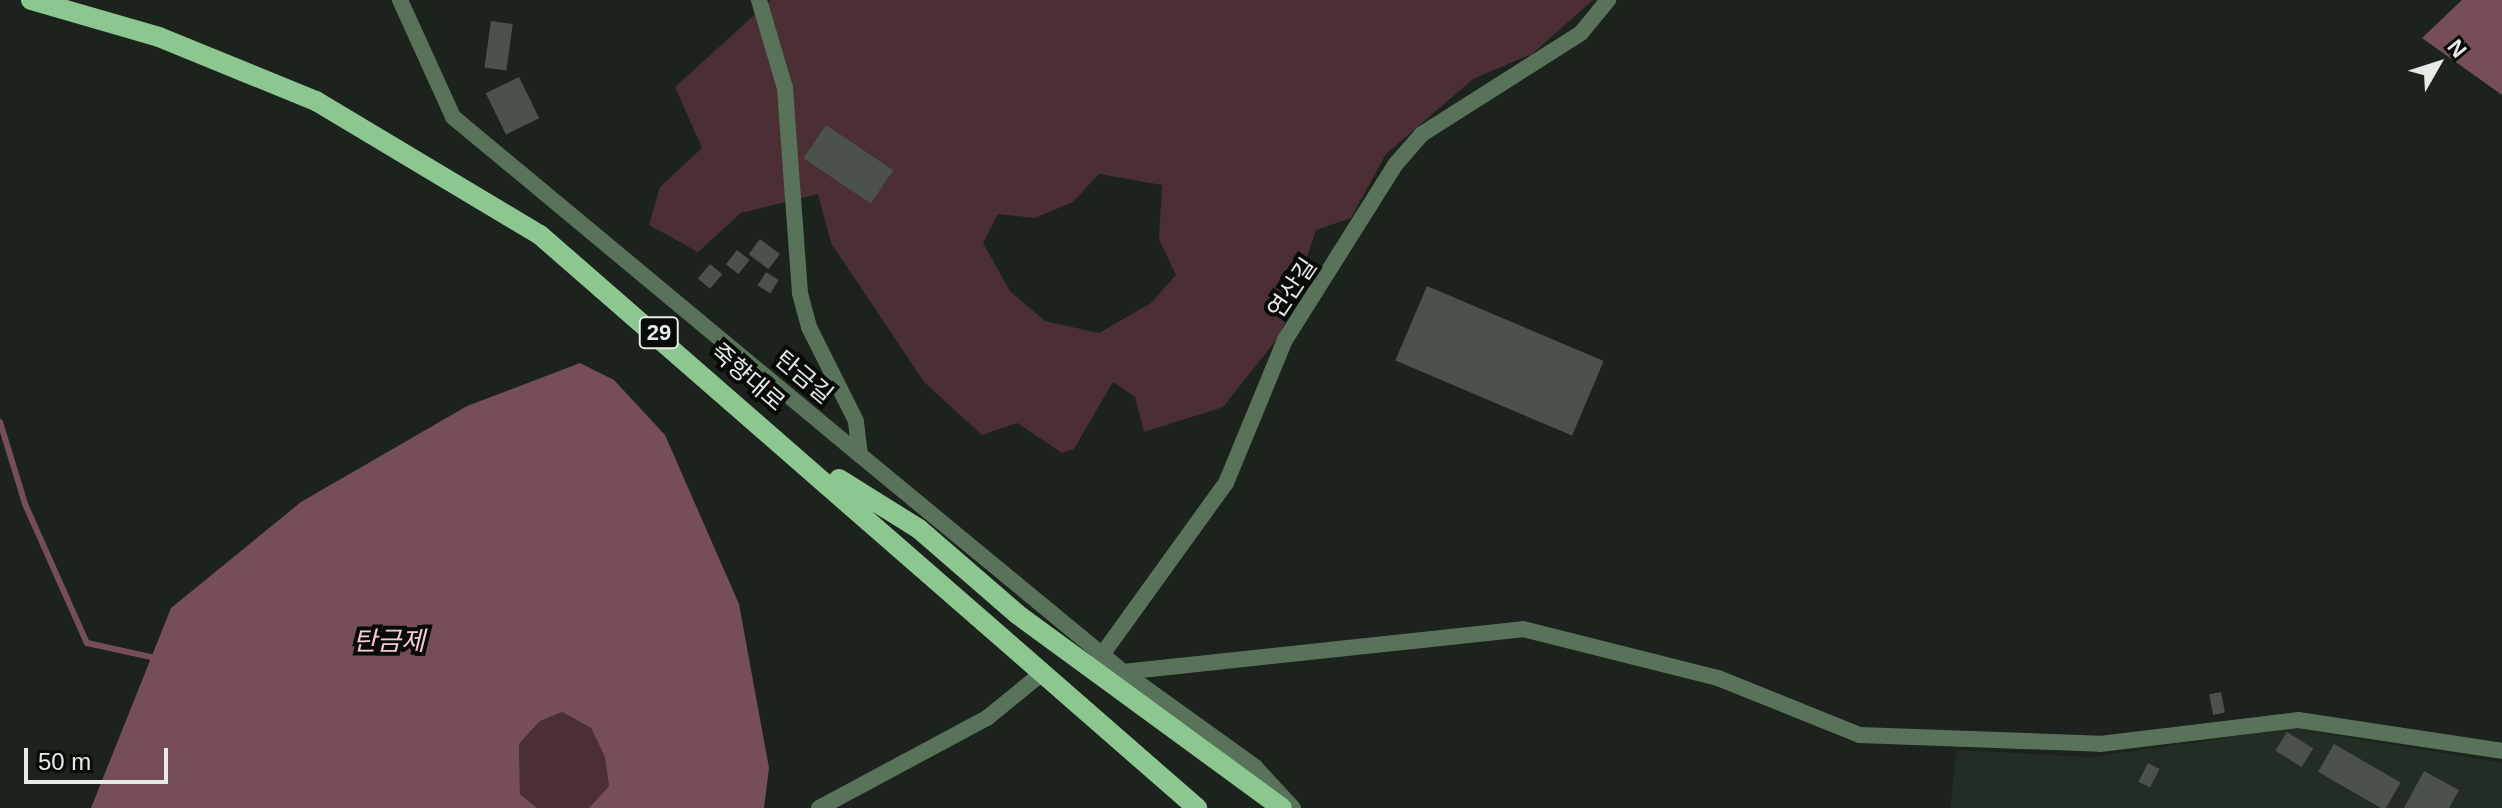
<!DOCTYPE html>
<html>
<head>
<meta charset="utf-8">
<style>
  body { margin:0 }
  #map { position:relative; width:2502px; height:808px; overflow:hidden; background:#1c221c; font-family:Arial,"Noto Sans KR",sans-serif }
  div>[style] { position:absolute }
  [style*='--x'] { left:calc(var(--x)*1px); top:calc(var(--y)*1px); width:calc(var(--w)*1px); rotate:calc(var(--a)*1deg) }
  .built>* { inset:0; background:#232d23 }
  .green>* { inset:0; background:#4b2f35 }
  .water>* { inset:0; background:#754e56 }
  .stream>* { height:6px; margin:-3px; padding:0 3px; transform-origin:3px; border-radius:3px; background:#754e56 }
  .building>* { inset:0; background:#4b524b; transform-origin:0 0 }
  .minor>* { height:16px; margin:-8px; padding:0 8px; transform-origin:8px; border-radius:8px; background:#587359 }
  .primary>* { height:20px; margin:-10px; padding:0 10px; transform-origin:10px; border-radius:10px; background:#8dc790 }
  span { translate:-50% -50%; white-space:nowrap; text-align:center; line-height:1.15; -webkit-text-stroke:8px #080b08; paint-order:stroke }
  .shield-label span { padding:2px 6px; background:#080b08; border:2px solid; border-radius:6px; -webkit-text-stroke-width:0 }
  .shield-label { font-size:22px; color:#e7ebe7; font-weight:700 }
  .street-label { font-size:24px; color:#e7ebe7 }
  .water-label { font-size:26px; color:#f6cad3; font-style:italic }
  .north { position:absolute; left:2398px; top:24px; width:80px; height:80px; -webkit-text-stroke:6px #080b08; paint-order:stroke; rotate:51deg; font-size:22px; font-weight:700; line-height:32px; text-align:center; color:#e7ebe7 }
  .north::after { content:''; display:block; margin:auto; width:28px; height:36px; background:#e7ebe7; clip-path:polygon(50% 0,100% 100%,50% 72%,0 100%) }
  .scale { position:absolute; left:24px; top:748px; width:144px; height:36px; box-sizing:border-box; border:4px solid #e7ebe7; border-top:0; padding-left:10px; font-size:24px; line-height:28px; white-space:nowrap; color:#e7ebe7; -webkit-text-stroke:6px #080b08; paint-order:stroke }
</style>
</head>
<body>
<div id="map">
  <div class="built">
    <i style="clip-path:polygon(2293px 728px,2502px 763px,2502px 808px,1950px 808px,1957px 750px,2092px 757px)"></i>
  </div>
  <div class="green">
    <i style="clip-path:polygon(evenodd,771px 0,1593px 0,1532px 54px,1473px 79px,1386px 154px,1351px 218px,1316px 230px,1281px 334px,1223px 407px,1144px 432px,1135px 397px,1113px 382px,1074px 449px,1062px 453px,1017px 423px,982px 435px,924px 382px,831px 243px,818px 194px,741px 213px,698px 252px,649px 225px,660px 187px,702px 148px,675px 87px,771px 0,1099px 174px,1162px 185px,1159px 239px,1176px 275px,1151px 303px,1099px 333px,1045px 321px,1010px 291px,983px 243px,998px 214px,1035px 218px,1073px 202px,1099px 174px)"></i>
    <i style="clip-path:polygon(562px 712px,591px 728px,605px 756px,609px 786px,589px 808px,537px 808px,520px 794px,519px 744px,540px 721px)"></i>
  </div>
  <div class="water">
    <i style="clip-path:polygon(2462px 0,2502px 0,2502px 95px,2422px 38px)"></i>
    <i style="clip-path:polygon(580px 363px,614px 380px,665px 435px,739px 604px,769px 768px,764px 808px,589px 808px,609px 786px,605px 757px,591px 728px,562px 712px,540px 721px,519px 744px,520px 794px,537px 808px,91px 808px,171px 608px,301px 502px,467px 406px)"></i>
  </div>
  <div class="stream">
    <i style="--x:0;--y:422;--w:86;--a:73"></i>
    <i style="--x:25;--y:504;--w:152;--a:66"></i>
    <i style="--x:87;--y:643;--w:66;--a:12.3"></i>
  </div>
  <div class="building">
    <i style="left:491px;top:21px;width:22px;height:47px;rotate:8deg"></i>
    <i style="left:519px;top:77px;width:46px;height:37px;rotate:64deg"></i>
    <i style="left:826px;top:125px;width:81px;height:40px;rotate:34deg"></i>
    <i style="left:760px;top:239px;width:25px;height:19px;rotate:37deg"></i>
    <i style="left:737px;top:250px;width:16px;height:18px;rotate:38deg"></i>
    <i style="left:710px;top:264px;width:16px;height:19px;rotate:40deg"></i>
    <i style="left:766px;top:272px;width:15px;height:16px;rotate:32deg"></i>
    <i style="left:1427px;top:286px;width:192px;height:81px;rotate:23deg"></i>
    <i style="left:2221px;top:692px;width:21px;height:12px;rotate:79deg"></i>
    <i style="left:2287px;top:732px;width:31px;height:22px;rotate:32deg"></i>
    <i style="left:2334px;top:744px;width:77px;height:32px;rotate:30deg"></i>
    <i style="left:2148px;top:763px;width:13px;height:21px;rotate:27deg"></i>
    <i style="clip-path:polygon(2424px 771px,2459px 790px,2449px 808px,2404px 808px)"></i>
  </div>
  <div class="minor">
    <i style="--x:400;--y:0;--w:128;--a:65.6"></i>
    <i style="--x:453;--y:117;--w:529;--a:39.71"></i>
    <i style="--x:860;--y:455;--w:34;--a:-97"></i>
    <i style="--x:856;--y:421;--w:105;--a:-116.6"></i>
    <i style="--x:809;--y:327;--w:35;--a:-105"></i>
    <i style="--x:800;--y:293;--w:206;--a:-94.2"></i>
    <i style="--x:785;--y:88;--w:92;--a:-106.5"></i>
    <i style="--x:860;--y:455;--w:341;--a:39.5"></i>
    <i style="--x:1123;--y:672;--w:163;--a:35.7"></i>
    <i style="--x:1255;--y:767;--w:56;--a:47.2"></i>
    <i style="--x:1091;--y:670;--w:231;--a:-54.2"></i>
    <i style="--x:1226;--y:483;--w:155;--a:-67.6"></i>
    <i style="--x:1285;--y:340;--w:207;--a:-57.8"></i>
    <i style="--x:1395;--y:165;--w:41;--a:-48.9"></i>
    <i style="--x:1422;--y:134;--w:188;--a:-32.4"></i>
    <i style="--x:1581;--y:33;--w:43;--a:-50.7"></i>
    <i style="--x:1123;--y:672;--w:402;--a:-6.1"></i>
    <i style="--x:1523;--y:629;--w:201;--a:14.1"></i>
    <i style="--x:1718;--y:678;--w:153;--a:21.9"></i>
    <i style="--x:1860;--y:735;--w:240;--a:2.1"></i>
    <i style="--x:2100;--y:744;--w:199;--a:-6.9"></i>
    <i style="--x:2298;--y:720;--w:206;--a:8.6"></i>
    <i style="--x:819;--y:808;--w:191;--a:-28.2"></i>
    <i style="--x:987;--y:718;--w:70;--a:-39.2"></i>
  </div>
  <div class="primary">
    <i style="--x:31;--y:0;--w:133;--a:16.1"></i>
    <i style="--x:159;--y:37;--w:170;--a:22.2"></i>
    <i style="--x:316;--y:101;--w:261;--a:30.9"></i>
    <i style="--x:540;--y:235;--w:872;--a:41.09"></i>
    <i style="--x:839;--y:479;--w:94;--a:32"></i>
    <i style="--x:919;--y:529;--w:130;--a:40.9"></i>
    <i style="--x:1017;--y:614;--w:328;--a:36.2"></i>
  </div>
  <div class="shield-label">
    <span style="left:659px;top:333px">29</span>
  </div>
  <div class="street-label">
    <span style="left:1292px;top:288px;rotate:-56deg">연산길</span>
    <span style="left:748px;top:377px;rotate:41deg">죽향대로</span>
    <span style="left:804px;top:377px;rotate:40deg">탄금길</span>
  </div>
  <div class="water-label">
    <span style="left:389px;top:642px">탄금제</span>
  </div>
  <div class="north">N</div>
  <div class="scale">50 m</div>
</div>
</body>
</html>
